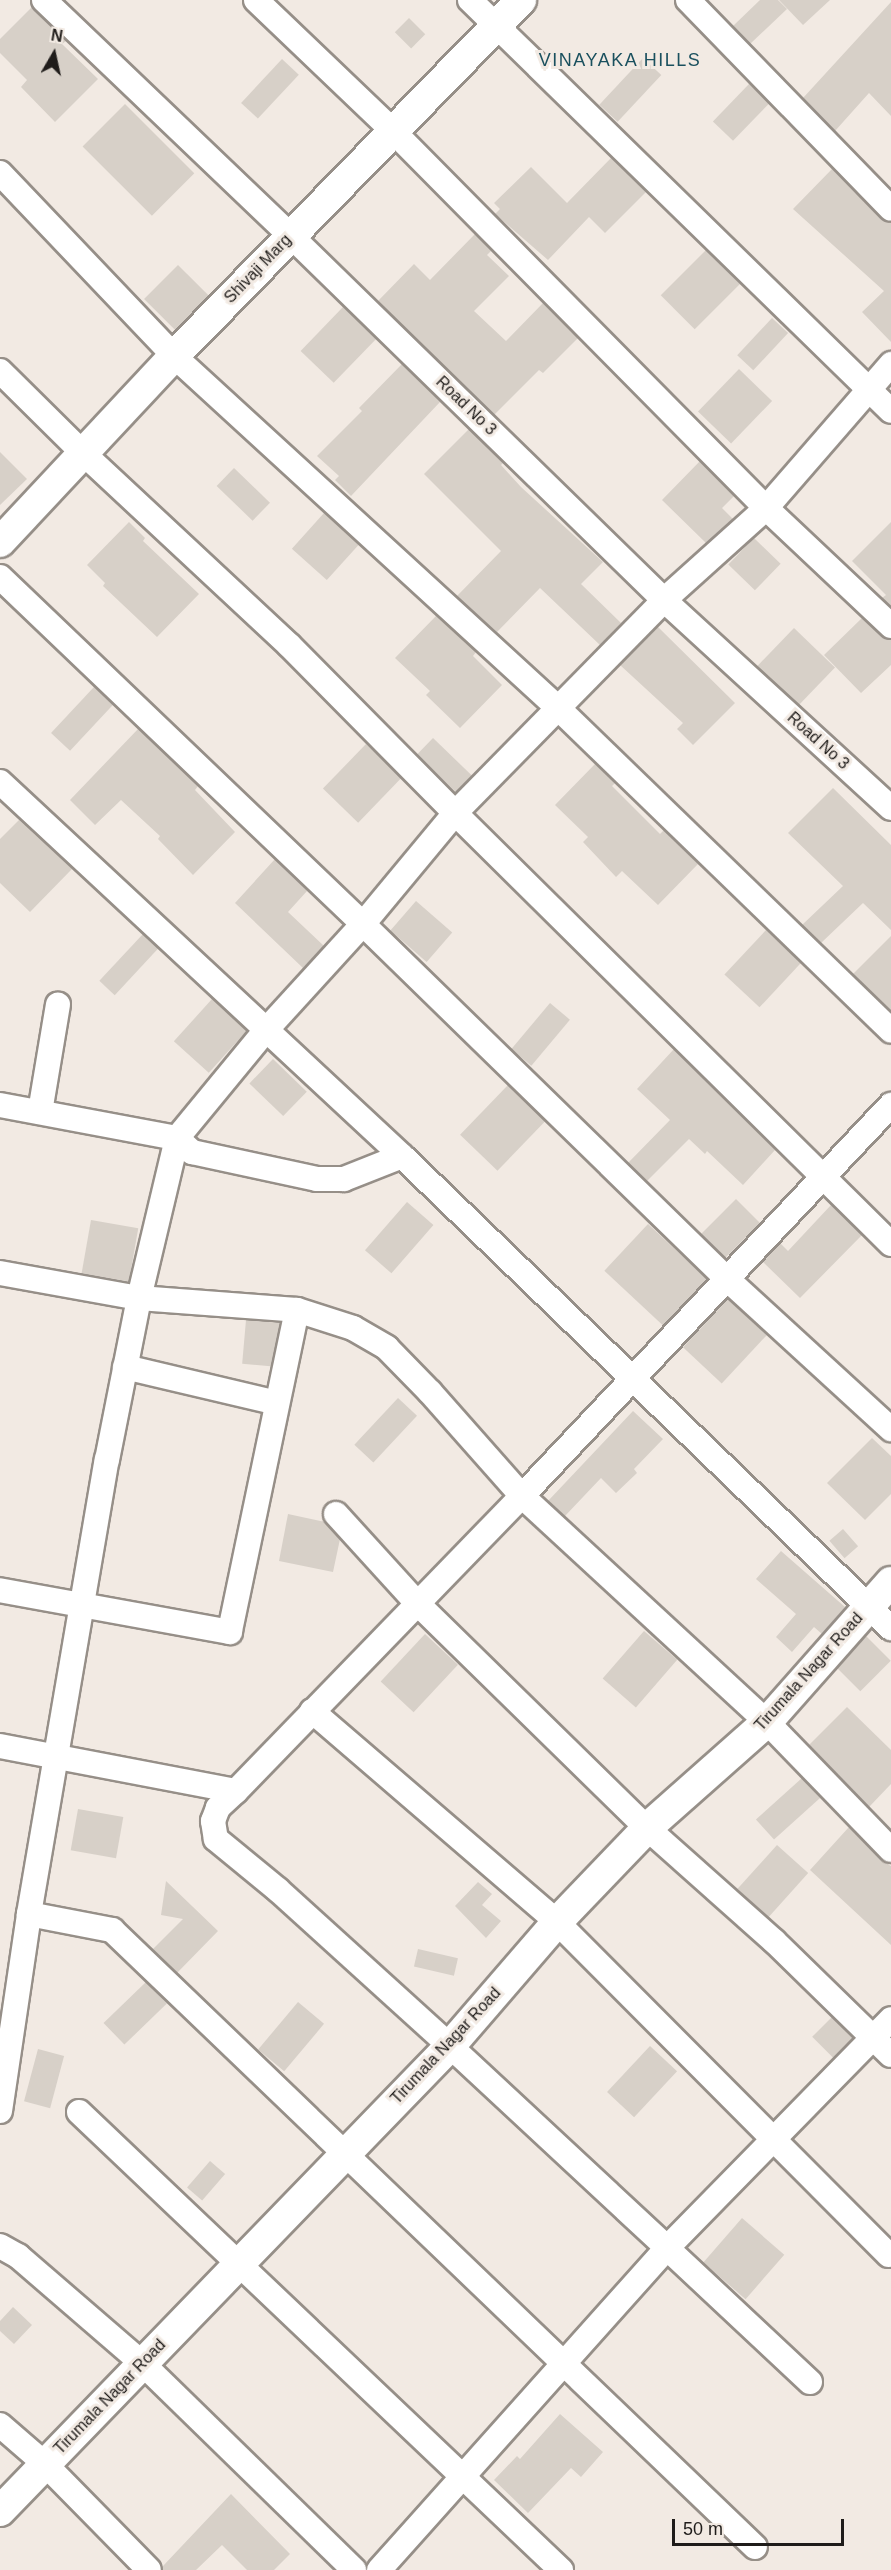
<!DOCTYPE html>
<html>
<head>
<meta charset="utf-8">
<style>
  body { margin:0 }
  #map { position:relative; width:891px; height:2570px; overflow:hidden; background:#f2eae3; font-family:Arial,sans-serif }
  div>[style] { position:absolute }
  [style*='--x'] { left:calc(var(--x)*1px); top:calc(var(--y)*1px); width:calc(var(--w)*1px); rotate:calc(var(--a)*1deg) }
  .building>* { inset:0; background:#d7d0c8; transform-origin:0 0 }
  .roads { filter:drop-shadow(2px 0 #968f88) drop-shadow(-2px 0 #968f88) drop-shadow(0 2px #968f88) drop-shadow(0 -2px #968f88) }
  .minor>* { height:24px; margin:-12px; padding:0 12px; transform-origin:12px; border-radius:12px; background:#fff }
  .tertiary>* { height:30px; margin:-15px; padding:0 15px; transform-origin:15px; border-radius:15px; background:#fff }
  span { translate:-50% -50%; white-space:nowrap; text-align:center; line-height:1.15; -webkit-text-stroke:6px #f2eae3; paint-order:stroke }
  .street-label { font-size:16px; color:#1f1c1a }
  .neighbourhood-label { font-size:18px; color:#1a505e; letter-spacing:1.5px }
  .north { position:absolute; left:24px; top:24px; width:60px; height:60px; -webkit-text-stroke:4px #f2eae3; paint-order:stroke; rotate:9deg; font-size:16px; font-weight:700; line-height:24px; text-align:center; color:#1f1c1a }
  .north::after { content:''; display:block; margin:auto; width:21px; height:27px; background:#1f1c1a; clip-path:polygon(50% 0,100% 100%,50% 72%,0 100%) }
  .scale { position:absolute; left:672px; top:2519px; width:172px; height:27px; box-sizing:border-box; border:3px solid #1f1c1a; border-top:0; padding-left:8px; font-size:18px; line-height:21px; white-space:nowrap; color:#1f1c1a; -webkit-text-stroke:4px #f2eae3; paint-order:stroke }
</style>
</head>
<body>
<div id="map">
  <div class="building">
    <i style="clip-path:polygon(760px 0,778px 0,787px 9px,750px 44px,733px 26px)"></i>
    <i style="clip-path:polygon(779px 0,830px 0,803px 25px)"></i>
    <i style="clip-path:polygon(891px 2px,891px 116px,869px 93px,835px 131px,803px 98px)"></i>
    <i style="clip-path:polygon(32px 7px,66px 41px,62px 44px,98px 79px,55px 122px,21px 87px,27px 80px,0 53px,0 39px)"></i>
    <i style="left:409px;top:18px;width:23px;height:20px;rotate:45deg"></i>
    <i style="left:643px;top:58px;width:25px;height:64px;rotate:43deg"></i>
    <i style="left:282px;top:59px;width:23px;height:60px;rotate:43deg"></i>
    <i style="left:749px;top:84px;width:28px;height:52px;rotate:44deg"></i>
    <i style="left:125px;top:104px;width:98px;height:60px;rotate:45deg"></i>
    <i style="clip-path:polygon(611px 158px,646px 192px,605px 233px,589px 217px,548px 260px,495px 214px,500px 209px,494px 203px,531px 167px,567px 203px)"></i>
    <i style="clip-path:polygon(832px 169px,881px 219px,891px 223px,891px 342px,862px 312px,884px 291px,793px 209px)"></i>
    <i style="clip-path:polygon(475px 234px,491px 251px,487px 255px,509px 276px,474px 311px,506px 341px,543px 303px,578px 338px,543px 373px,539px 370px,494px 415px,378px 301px,414px 264px,430px 280px)"></i>
    <i style="left:706px;top:250px;width:48px;height:64px;rotate:45deg"></i>
    <i style="left:178px;top:265px;width:44px;height:48px;rotate:45deg"></i>
    <i style="left:343px;top:307px;width:46px;height:61px;rotate:44deg"></i>
    <i style="left:772px;top:318px;width:22px;height:51px;rotate:43deg"></i>
    <i style="clip-path:polygon(402px 364px,440px 402px,351px 496px,335px 480px,339px 476px,317px 456px,362px 411px,359px 408px)"></i>
    <i style="left:739px;top:369px;width:46px;height:59px;rotate:44deg"></i>
    <i style="clip-path:polygon(469px 429px,503px 463px,501px 465px,521px 487px,603px 562px,581px 584px,621px 623px,600px 645px,540px 588px,497px 632px,457px 596px,501px 551px,424px 474px)"></i>
    <i style="clip-path:polygon(0 452px,27px 479px,0 505px)"></i>
    <i style="clip-path:polygon(700px 461px,734px 496px,722px 508px,733px 519px,706px 543px,662px 500px)"></i>
    <i style="left:234px;top:468px;width:50px;height:25px;rotate:44deg"></i>
    <i style="left:324px;top:513px;width:47px;height:48px;rotate:42deg"></i>
    <i style="clip-path:polygon(129px 522px,145px 538px,143px 541px,199px 594px,157px 637px,103px 586px,105px 583px,87px 565px)"></i>
    <i style="clip-path:polygon(891px 522px,891px 606px,882px 598px,886px 595px,852px 561px)"></i>
    <i style="left:754px;top:538px;width:37px;height:37px;rotate:44deg"></i>
    <i style="clip-path:polygon(436px 616px,476px 652px,473px 656px,502px 685px,460px 728px,426px 695px,430px 691px,395px 658px)"></i>
    <i style="clip-path:polygon(862px 618px,881px 636px,891px 640px,891px 665px,861px 693px,824px 655px)"></i>
    <i style="clip-path:polygon(658px 627px,735px 703px,693px 745px,677px 729px,683px 723px,620px 665px)"></i>
    <i style="left:794px;top:628px;width:57px;height:53px;rotate:44deg"></i>
    <i style="left:94px;top:687px;width:26px;height:63px;rotate:43deg"></i>
    <i style="clip-path:polygon(138px 729px,198px 786px,195px 790px,235px 832px,193px 875px,158px 839px,160px 836px,121px 800px,95px 825px,70px 800px)"></i>
    <i style="left:433px;top:738px;width:54px;height:23px;rotate:44deg"></i>
    <i style="left:366px;top:744px;width:49px;height:62px;rotate:44deg"></i>
    <i style="clip-path:polygon(595px 764px,615px 783px,612px 786px,660px 834px,664px 830px,698px 864px,658px 905px,622px 871px,616px 877px,583px 842px,588px 837px,555px 805px)"></i>
    <i style="clip-path:polygon(833px 788px,891px 845px,891px 930px,863px 903px,821px 943px,802px 925px,843px 886px,788px 833px)"></i>
    <i style="clip-path:polygon(19px 820px,72px 869px,30px 912px,0 883px,0 839px)"></i>
    <i style="clip-path:polygon(275px 859px,307px 891px,288px 912px,324px 946px,303px 968px,235px 903px)"></i>
    <i style="left:416px;top:901px;width:48px;height:39px;rotate:41deg"></i>
    <i style="left:766px;top:930px;width:48px;height:61px;rotate:43deg"></i>
    <i style="left:143px;top:934px;width:21px;height:64px;rotate:43deg"></i>
    <i style="clip-path:polygon(891px 936px,891px 1011px,853px 974px)"></i>
    <i style="left:212px;top:999px;width:47px;height:57px;rotate:42deg"></i>
    <i style="left:550px;top:1003px;width:26px;height:60px;rotate:40deg"></i>
    <i style="clip-path:polygon(674px 1049px,775px 1150px,743px 1185px,707px 1151px,705px 1154px,689px 1139px,647px 1181px,628px 1163px,670px 1120px,637px 1089px)"></i>
    <i style="left:273px;top:1059px;width:47px;height:34px;rotate:44deg"></i>
    <i style="left:508px;top:1085px;width:52px;height:69px;rotate:44deg"></i>
    <i style="left:736px;top:1199px;width:34px;height:49px;rotate:45deg"></i>
    <i style="left:407px;top:1202px;width:35px;height:64px;rotate:41deg"></i>
    <i style="clip-path:polygon(831px 1205px,862px 1235px,800px 1298px,763px 1262px,780px 1243px,788px 1251px)"></i>
    <i style="left:91px;top:1220px;width:48px;height:54px;rotate:10deg"></i>
    <i style="left:648px;top:1224px;width:81px;height:64px;rotate:43deg"></i>
    <i style="left:728px;top:1299px;width:53px;height:66px;rotate:43deg"></i>
    <i style="left:246px;top:1320px;width:34px;height:44px;rotate:5deg"></i>
    <i style="left:398px;top:1398px;width:26px;height:64px;rotate:43deg"></i>
    <i style="clip-path:polygon(633px 1411px,663px 1439px,634px 1469px,637px 1473px,616px 1493px,601px 1478px,565px 1516px,548px 1501px)"></i>
    <i style="clip-path:polygon(872px 1438px,891px 1456px,891px 1494px,865px 1520px,827px 1483px)"></i>
    <i style="clip-path:polygon(288px 1514px,325px 1522px,340px 1539px,333px 1572px,279px 1561px)"></i>
    <i style="left:843px;top:1529px;width:23px;height:18px;rotate:49deg"></i>
    <i style="clip-path:polygon(781px 1551px,845px 1607px,822px 1634px,814px 1627px,792px 1652px,776px 1637px,796px 1614px,756px 1579px)"></i>
    <i style="left:644px;top:1631px;width:44px;height:63px;rotate:41deg"></i>
    <i style="left:425px;top:1634px;width:45px;height:65px;rotate:43deg"></i>
    <i style="left:866px;top:1636px;width:35px;height:43px;rotate:45deg"></i>
    <i style="clip-path:polygon(847px 1707px,891px 1750px,891px 1784px,869px 1807px,809px 1745px)"></i>
    <i style="left:802px;top:1778px;width:27px;height:62px;rotate:48deg"></i>
    <i style="left:78px;top:1809px;width:46px;height:42px;rotate:10deg"></i>
    <i style="clip-path:polygon(849px 1827px,881px 1860px,891px 1866px,891px 1945px,810px 1870px)"></i>
    <i style="left:777px;top:1845px;width:42px;height:59px;rotate:42deg"></i>
    <i style="clip-path:polygon(166px 1881px,218px 1931px,177px 1973px,153px 1949px,183px 1919px,161px 1915px)"></i>
    <i style="clip-path:polygon(478px 1882px,492px 1894px,482px 1905px,501px 1921px,486px 1938px,455px 1906px)"></i>
    <i style="left:418px;top:1949px;width:41px;height:18px;rotate:13deg"></i>
    <i style="left:146px;top:1982px;width:30px;height:59px;rotate:46deg"></i>
    <i style="left:298px;top:2002px;width:34px;height:62px;rotate:40deg"></i>
    <i style="left:832px;top:2017px;width:30px;height:28px;rotate:45deg"></i>
    <i style="left:650px;top:2046px;width:37px;height:63px;rotate:43deg"></i>
    <i style="left:38px;top:2049px;width:27px;height:54px;rotate:15deg"></i>
    <i style="left:210px;top:2161px;width:20px;height:35px;rotate:41deg"></i>
    <i style="left:742px;top:2218px;width:56px;height:59px;rotate:41deg"></i>
    <i style="clip-path:polygon(13px 2307px,32px 2325px,14px 2344px,0 2331px,0 2321px)"></i>
    <i style="clip-path:polygon(560px 2414px,603px 2452px,581px 2477px,571px 2468px,528px 2513px,494px 2480px,517px 2456px,520px 2459px)"></i>
    <i style="clip-path:polygon(231px 2494px,290px 2554px,274px 2570px,247px 2570px,222px 2545px,196px 2570px,163px 2570px,163px 2566px)"></i>
  </div>
  <div class="roads">
    <div class="minor">
      <i style="--x:44;--y:0;--w:342;--a:43.7"></i>
      <i style="--x:291;--y:236;--w:521;--a:44.3"></i>
      <i style="--x:664;--y:600;--w:308;--a:42.5"></i>
      <i style="--x:256;--y:0;--w:190;--a:43.7"></i>
      <i style="--x:393;--y:131;--w:530;--a:45.31"></i>
      <i style="--x:766;--y:508;--w:172;--a:43.3"></i>
      <i style="--x:470;--y:0;--w:588;--a:44.31"></i>
      <i style="--x:688;--y:0;--w:291;--a:45.8"></i>
      <i style="--x:0;--y:173;--w:253;--a:46.4"></i>
      <i style="--x:174;--y:356;--w:520;--a:42.5"></i>
      <i style="--x:557;--y:707;--w:465;--a:44.1"></i>
      <i style="--x:0;--y:371;--w:117;--a:44.7"></i>
      <i style="--x:83;--y:453;--w:282;--a:43"></i>
      <i style="--x:289;--y:645;--w:236;--a:45.3"></i>
      <i style="--x:455;--y:813;--w:613;--a:44.67"></i>
      <i style="--x:0;--y:577;--w:502;--a:43.71"></i>
      <i style="--x:363;--y:924;--w:507;--a:44.28"></i>
      <i style="--x:726;--y:1278;--w:224;--a:42.5"></i>
      <i style="--x:0;--y:782;--w:549;--a:42.93"></i>
      <i style="--x:402;--y:1156;--w:680;--a:43.99"></i>
      <i style="--x:0;--y:1105;--w:180;--a:10.6"></i>
      <i style="--x:177;--y:1138;--w:21;--a:43"></i>
      <i style="--x:192;--y:1152;--w:128;--a:12.2"></i>
      <i style="--x:317;--y:1179;--w:27;--a:0"></i>
      <i style="--x:344;--y:1179;--w:62;--a:-21.6"></i>
      <i style="--x:40;--y:1112;--w:109;--a:-80.5"></i>
      <i style="--x:0;--y:1273;--w:141;--a:10.2"></i>
      <i style="--x:139;--y:1298;--w:158;--a:4.3"></i>
      <i style="--x:297;--y:1310;--w:329;--a:101.8"></i>
      <i style="--x:230;--y:1632;--w:234;--a:-169.7"></i>
      <i style="--x:297;--y:1310;--w:59;--a:17.8"></i>
      <i style="--x:353;--y:1328;--w:39;--a:30"></i>
      <i style="--x:387;--y:1348;--w:62;--a:45.7"></i>
      <i style="--x:430;--y:1392;--w:139;--a:48.5"></i>
      <i style="--x:522;--y:1496;--w:333;--a:42.7"></i>
      <i style="--x:767;--y:1722;--w:178;--a:45.9"></i>
      <i style="--x:125;--y:1367;--w:156;--a:13.3"></i>
      <i style="--x:336;--y:1514;--w:119;--a:47.7"></i>
      <i style="--x:416;--y:1602;--w:323;--a:44.4"></i>
      <i style="--x:647;--y:1828;--w:170;--a:41.7"></i>
      <i style="--x:774;--y:1941;--w:163;--a:44.3"></i>
      <i style="--x:312;--y:1711;--w:323;--a:40.7"></i>
      <i style="--x:557;--y:1922;--w:470;--a:45.1"></i>
      <i style="--x:0;--y:1746;--w:240;--a:10.8"></i>
      <i style="--x:236;--y:1791;--w:25;--a:137"></i>
      <i style="--x:218;--y:1808;--w:14;--a:111"></i>
      <i style="--x:213;--y:1821;--w:18;--a:81"></i>
      <i style="--x:216;--y:1839;--w:80;--a:39.4"></i>
      <i style="--x:278;--y:1890;--w:232;--a:42.2"></i>
      <i style="--x:450;--y:2046;--w:296;--a:42.9"></i>
      <i style="--x:667;--y:2248;--w:432;--a:131.8"></i>
      <i style="--x:236;--y:1791;--w:411;--a:-45.9"></i>
      <i style="--x:522;--y:1496;--w:538;--a:-46.66"></i>
      <i style="--x:29;--y:1914;--w:85;--a:10.9"></i>
      <i style="--x:112;--y:1930;--w:891;--a:43.82"></i>
      <i style="--x:0;--y:2111;--w:199;--a:-81.6"></i>
      <i style="--x:29;--y:1914;--w:461;--a:-80.3"></i>
      <i style="--x:107;--y:1460;--w:165;--a:-78.8"></i>
      <i style="--x:139;--y:1298;--w:164;--a:-76.6"></i>
      <i style="--x:177;--y:1138;--w:141;--a:-50.5"></i>
      <i style="--x:267;--y:1029;--w:142;--a:-47.6"></i>
      <i style="--x:363;--y:924;--w:144;--a:-50.3"></i>
      <i style="--x:455;--y:813;--w:298;--a:-45.5"></i>
      <i style="--x:664;--y:600;--w:137;--a:-42"></i>
      <i style="--x:766;--y:508;--w:191;--a:-49"></i>
      <i style="--x:79;--y:2112;--w:665;--a:43.54"></i>
      <i style="--x:0;--y:2246;--w:21;--a:29"></i>
      <i style="--x:18;--y:2256;--w:165;--a:40.8"></i>
      <i style="--x:143;--y:2364;--w:295;--a:44.3"></i>
      <i style="--x:810;--y:2382;--w:196;--a:-136.9"></i>
      <i style="--x:667;--y:2248;--w:320;--a:-45.6"></i>
      <i style="--x:0;--y:2425;--w:60;--a:40.9"></i>
      <i style="--x:45;--y:2464;--w:148;--a:45.5"></i>
    </div>
    <div class="tertiary">
      <i style="--x:0;--y:542;--w:255;--a:-46.9"></i>
      <i style="--x:174;--y:356;--w:497;--a:-45.7"></i>
      <i style="--x:0;--y:2511;--w:647;--a:-45.94"></i>
      <i style="--x:450;--y:2046;--w:164;--a:-49.2"></i>
      <i style="--x:557;--y:1922;--w:130;--a:-46.2"></i>
      <i style="--x:647;--y:1828;--w:160;--a:-41.5"></i>
      <i style="--x:767;--y:1722;--w:187;--a:-48.5"></i>
    </div>
  </div>
  <div class="street-label">
    <span style="left:258px;top:269px;rotate:-46deg">Shivaji Marg</span>
    <span style="left:466px;top:406px;rotate:44deg">Road No 3</span>
    <span style="left:818px;top:741px;rotate:42deg">Road No 3</span>
    <span style="left:809px;top:1672px;rotate:-48deg">Tirumala Nagar Road</span>
    <span style="left:446px;top:2046px;rotate:-47deg">Tirumala Nagar Road</span>
    <span style="left:110px;top:2397px;rotate:-46deg">Tirumala Nagar Road</span>
  </div>
  <div class="neighbourhood-label">
    <span style="left:620px;top:60px">VINAYAKA HILLS</span>
  </div>
  <div class="north">N</div>
  <div class="scale">50 m</div>
</div>
</body>
</html>
